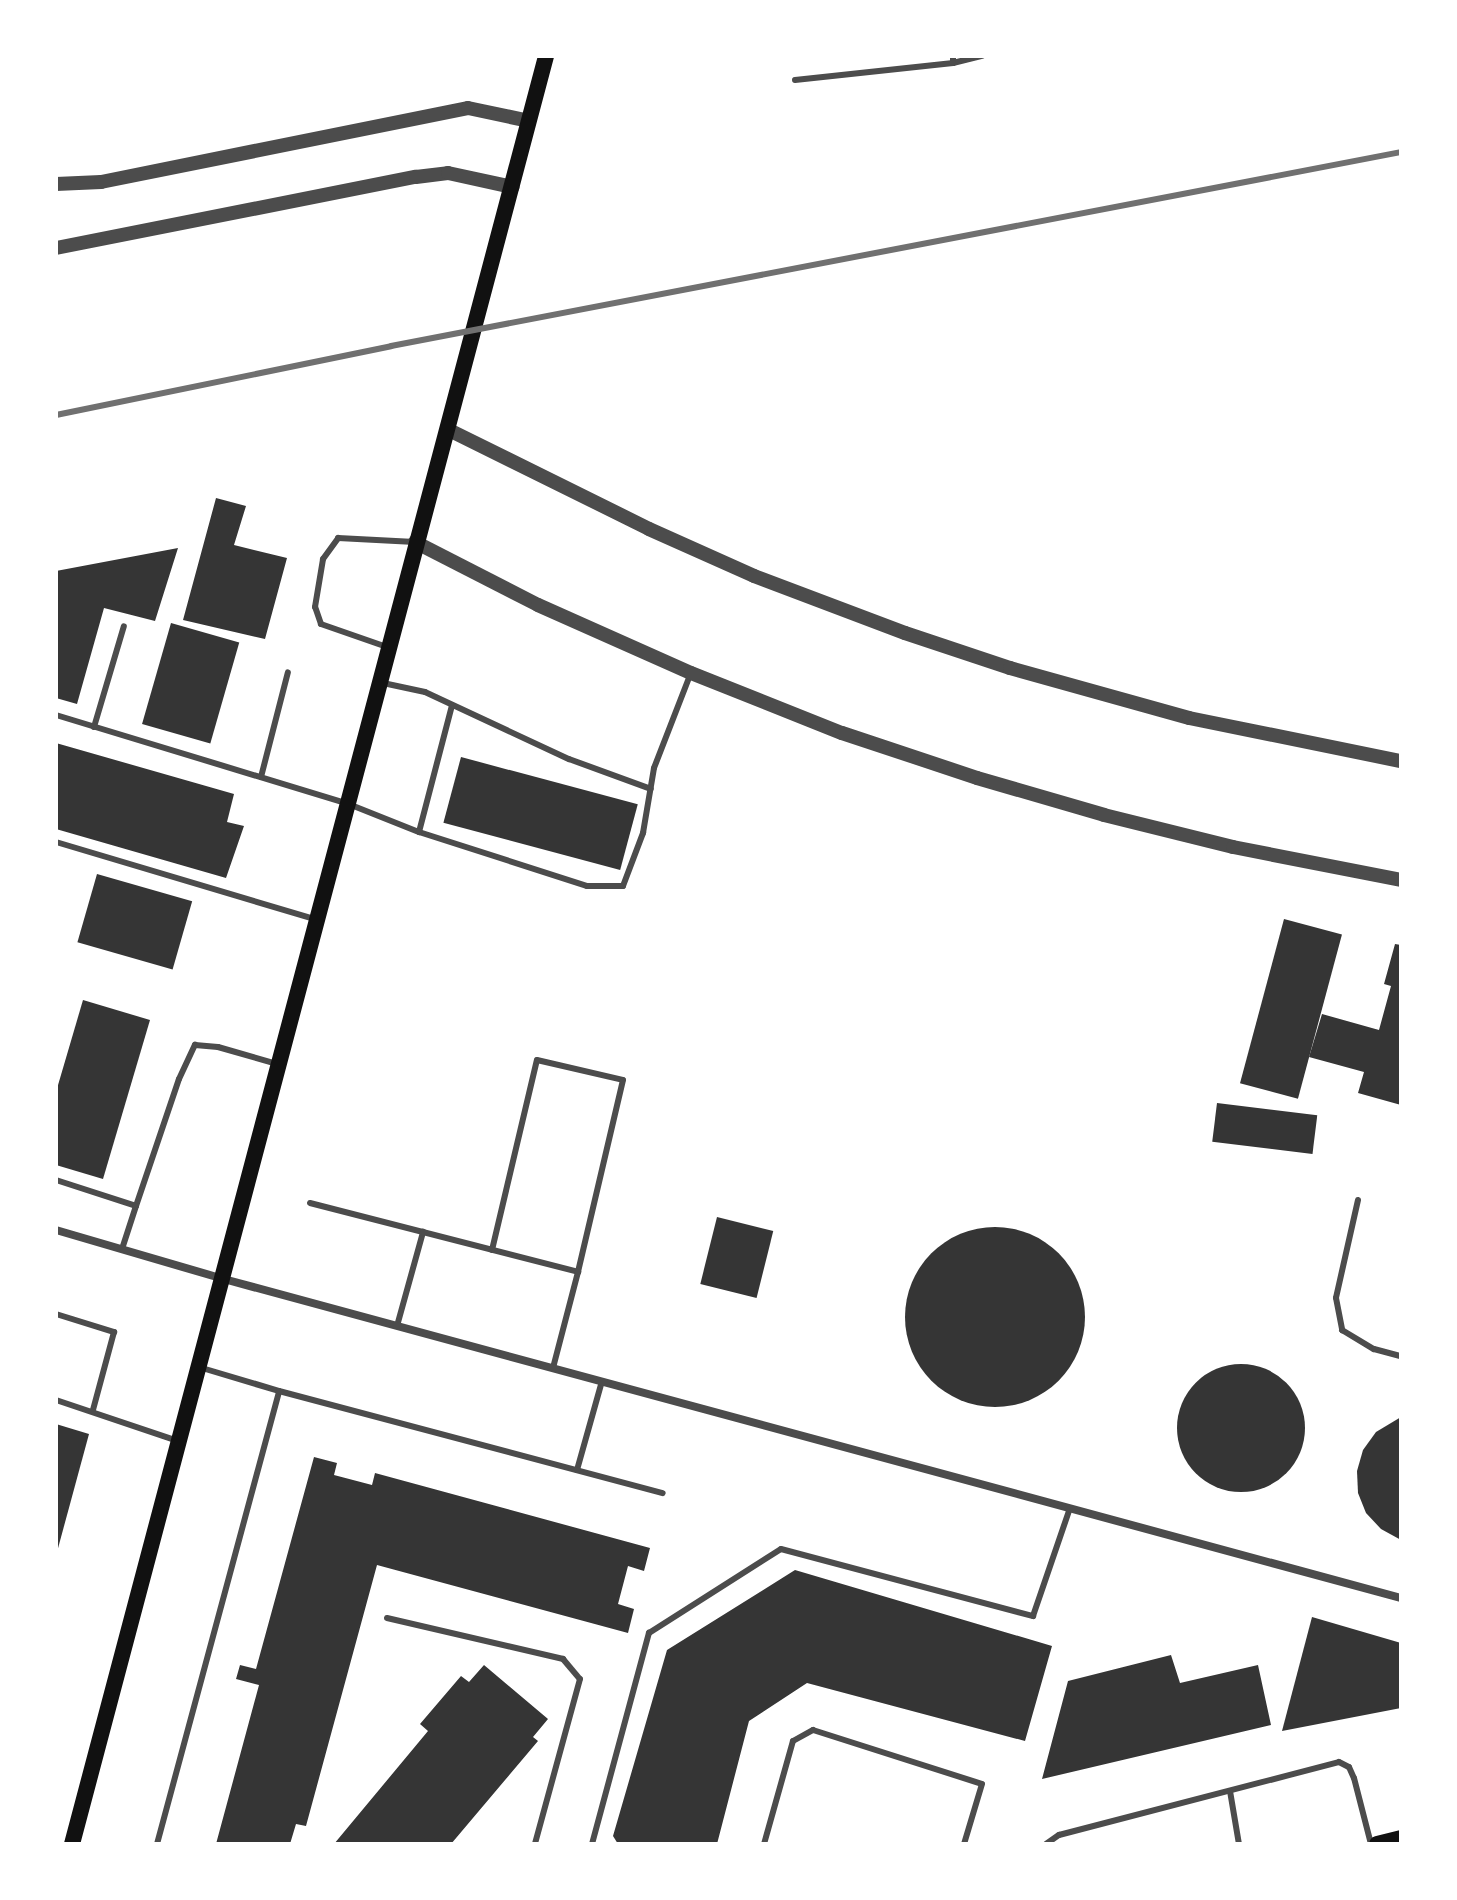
<!DOCTYPE html>
<html>
<head>
<meta charset="utf-8">
<style>
  body { margin:0 }
  #map { position:relative; width:1457px; height:1900px; overflow:hidden; background:#fff; font-family:Inter,sans-serif }
  div>[style] { position:absolute }
  [style*='--x'] { left:calc(var(--x)*1px); top:calc(var(--y)*1px); width:calc(var(--w)*1px); rotate:calc(var(--a)*1deg) }
  .building>* { inset:0; background:#353535; transform-origin:0 0 }
  .round { border-radius:50% }
  .service>* { height:6px; margin:-3px; padding:0 3px; transform-origin:3px; border-radius:3px; background:#4c4c4c }
  .minor>* { height:8px; margin:-4px; padding:0 4px; transform-origin:4px; border-radius:4px; background:#4c4c4c }
  .tertiary>* { height:14px; margin:-7px; padding:0 7px; transform-origin:7px; border-radius:7px; background:#4c4c4c }
  .secondary>* { height:16px; margin:-8px; padding:0 8px; transform-origin:8px; border-radius:8px; background:#111 }
  .rail>* { height:6px; margin:-3px; padding:0 3px; transform-origin:3px; border-radius:3px; background:#707070 }
  span { translate:-50% -50%; white-space:nowrap; text-align:center; line-height:1.15; -webkit-text-stroke:6px #fff; paint-order:stroke }
  .frame { position:absolute; inset:0; border:58px solid #fff; pointer-events:none }
</style>
</head>
<body>
<div id="map">
  <div class="building">
    <i style="clip-path:polygon(216px 498px,246px 506px,234px 545px,287px 558px,265px 639px,183px 620px)"></i>
    <i style="clip-path:polygon(178px 548px,155px 621px,104px 608px,77px 704px,56px 698px,56px 571px)"></i>
    <i style="left:171px;top:623px;width:71px;height:105px;rotate:16deg"></i>
    <i style="clip-path:polygon(56px 743px,234px 794px,227px 822px,244px 826px,226px 878px,56px 829px)"></i>
    <i style="left:461px;top:757px;width:183px;height:68px;rotate:15deg"></i>
    <i style="left:97px;top:874px;width:99px;height:71px;rotate:16deg"></i>
    <i style="left:1284px;top:919px;width:60px;height:170px;rotate:15deg"></i>
    <i style="clip-path:polygon(1395px 944px,1401px 945px,1401px 1105px,1358px 1093px,1364px 1072px,1309px 1057px,1322px 1014px,1379px 1030px,1391px 986px,1384px 984px)"></i>
    <i style="clip-path:polygon(83px 1000px,150px 1020px,103px 1179px,56px 1165px,56px 1092px)"></i>
    <i style="left:1217px;top:1103px;width:101px;height:39px;rotate:7deg"></i>
    <i style="left:717px;top:1217px;width:58px;height:69px;rotate:14deg"></i>
    <i class="round" style="left:905px;top:1227px;width:180px;height:180px"></i>
    <i class="round" style="left:1177px;top:1364px;width:128px;height:128px"></i>
    <i style="clip-path:polygon(1401px 1417px,1401px 1540px,1381px 1529px,1366px 1513px,1358px 1493px,1357px 1471px,1363px 1450px,1376px 1432px)"></i>
    <i style="clip-path:polygon(56px 1424px,89px 1434px,57px 1552px,56px 1552px)"></i>
    <i style="clip-path:polygon(314px 1457px,337px 1463px,334px 1475px,372px 1485px,375px 1473px,650px 1548px,644px 1571px,628px 1566px,618px 1604px,634px 1609px,628px 1633px,377px 1565px,306px 1826px,296px 1824px,290px 1844px,216px 1844px,259px 1685px,236px 1679px,240px 1665px,256px 1669px)"></i>
    <i style="clip-path:polygon(795px 1570px,1052px 1646px,1025px 1741px,807px 1683px,749px 1721px,717px 1844px,618px 1844px,613px 1836px,667px 1650px)"></i>
    <i style="clip-path:polygon(1312px 1617px,1401px 1643px,1401px 1708px,1282px 1731px)"></i>
    <i style="clip-path:polygon(1171px 1655px,1180px 1683px,1258px 1665px,1271px 1725px,1042px 1779px,1068px 1681px)"></i>
    <i style="clip-path:polygon(484px 1665px,548px 1719px,533px 1737px,538px 1741px,451px 1844px,334px 1844px,428px 1731px,420px 1724px,461px 1676px,469px 1682px)"></i>
  </div>
  <div class="service">
    <i style="--x:953;--y:56;--w:7;--a:90"></i>
    <i style="--x:953;--y:63;--w:30;--a:-14"></i>
    <i style="--x:795;--y:80;--w:159;--a:-6.1"></i>
    <i style="--x:387;--y:647;--w:70;--a:-160.8"></i>
    <i style="--x:321;--y:624;--w:18;--a:-109"></i>
    <i style="--x:315;--y:607;--w:49;--a:-80.5"></i>
    <i style="--x:323;--y:559;--w:26;--a:-54"></i>
    <i style="--x:338;--y:538;--w:77;--a:3"></i>
    <i style="--x:383;--y:683;--w:43;--a:12.1"></i>
    <i style="--x:425;--y:692;--w:159;--a:25"></i>
    <i style="--x:569;--y:759;--w:87;--a:20.1"></i>
    <i style="--x:56;--y:715;--w:303;--a:16.9"></i>
    <i style="--x:346;--y:803;--w:79;--a:21.7"></i>
    <i style="--x:419;--y:832;--w:176;--a:17.8"></i>
    <i style="--x:587;--y:886;--w:36;--a:0"></i>
    <i style="--x:623;--y:886;--w:57;--a:-69.3"></i>
    <i style="--x:643;--y:833;--w:66;--a:-80.4"></i>
    <i style="--x:654;--y:768;--w:100;--a:-68.8"></i>
    <i style="--x:94;--y:727;--w:105;--a:-73.5"></i>
    <i style="--x:261;--y:777;--w:108;--a:-75.6"></i>
    <i style="--x:419;--y:832;--w:131;--a:-75.4"></i>
    <i style="--x:56;--y:842;--w:270;--a:16.6"></i>
    <i style="--x:56;--y:1180;--w:84;--a:18"></i>
    <i style="--x:136;--y:1206;--w:134;--a:-71.3"></i>
    <i style="--x:179;--y:1079;--w:38;--a:-65"></i>
    <i style="--x:195;--y:1045;--w:23;--a:5"></i>
    <i style="--x:218;--y:1047;--w:61;--a:16.1"></i>
    <i style="--x:1358;--y:1200;--w:100;--a:102.7"></i>
    <i style="--x:1336;--y:1298;--w:33;--a:79"></i>
    <i style="--x:1342;--y:1330;--w:37;--a:31"></i>
    <i style="--x:1374;--y:1349;--w:28;--a:15"></i>
    <i style="--x:310;--y:1203;--w:277;--a:14.4"></i>
    <i style="--x:578;--y:1272;--w:99;--a:104.6"></i>
    <i style="--x:122;--y:1249;--w:45;--a:-72"></i>
    <i style="--x:492;--y:1250;--w:195;--a:-76.7"></i>
    <i style="--x:537;--y:1060;--w:88;--a:13.1"></i>
    <i style="--x:623;--y:1080;--w:197;--a:103.2"></i>
    <i style="--x:56;--y:1314;--w:61;--a:17.2"></i>
    <i style="--x:114;--y:1332;--w:81;--a:105.1"></i>
    <i style="--x:397;--y:1326;--w:98;--a:-74.5"></i>
    <i style="--x:202;--y:1368;--w:80;--a:16.6"></i>
    <i style="--x:56;--y:1400;--w:129;--a:18.6"></i>
    <i style="--x:577;--y:1470;--w:92;--a:-74.3"></i>
    <i style="--x:387;--y:1618;--w:181;--a:13.1"></i>
    <i style="--x:563;--y:1659;--w:26;--a:50"></i>
    <i style="--x:580;--y:1679;--w:171;--a:105.3"></i>
    <i style="--x:1230;--y:1791;--w:54;--a:80.4"></i>
    <i style="--x:157;--y:1844;--w:469;--a:-74.9"></i>
    <i style="--x:279;--y:1391;--w:397;--a:14.9"></i>
    <i style="--x:592;--y:1844;--w:219;--a:-74.9"></i>
    <i style="--x:649;--y:1633;--w:156;--a:-32.5"></i>
    <i style="--x:781;--y:1549;--w:261;--a:14.9"></i>
    <i style="--x:1033;--y:1616;--w:114;--a:-71.1"></i>
    <i style="--x:764;--y:1844;--w:107;--a:-74.3"></i>
    <i style="--x:793;--y:1741;--w:23;--a:-29"></i>
    <i style="--x:813;--y:1730;--w:177;--a:17.7"></i>
    <i style="--x:982;--y:1784;--w:63;--a:106.7"></i>
    <i style="--x:1046;--y:1844;--w:16;--a:-35"></i>
    <i style="--x:1059;--y:1835;--w:289;--a:-14.6"></i>
    <i style="--x:1339;--y:1762;--w:11;--a:27"></i>
    <i style="--x:1349;--y:1767;--w:12;--a:66"></i>
    <i style="--x:1354;--y:1778;--w:68;--a:75.6"></i>
  </div>
  <div class="minor">
    <i style="--x:56;--y:1230;--w:171;--a:16.3"></i>
    <i style="--x:220;--y:1278;--w:1224;--a:15.16"></i>
  </div>
  <div class="tertiary">
    <i style="--x:56;--y:184;--w:45;--a:-2.5"></i>
    <i style="--x:101;--y:182;--w:374;--a:-11.4"></i>
    <i style="--x:468;--y:108;--w:62;--a:12"></i>
    <i style="--x:56;--y:248;--w:367;--a:-11.2"></i>
    <i style="--x:416;--y:177;--w:32;--a:-7"></i>
    <i style="--x:448;--y:173;--w:66;--a:12.3"></i>
    <i style="--x:447;--y:429;--w:225;--a:26.3"></i>
    <i style="--x:649;--y:529;--w:115;--a:24.1"></i>
    <i style="--x:754;--y:576;--w:161;--a:20.7"></i>
    <i style="--x:905;--y:633;--w:111;--a:18.4"></i>
    <i style="--x:1010;--y:668;--w:186;--a:15.6"></i>
    <i style="--x:1189;--y:718;--w:216;--a:11.5"></i>
    <i style="--x:415;--y:542;--w:138;--a:27.1"></i>
    <i style="--x:538;--y:605;--w:167;--a:24"></i>
    <i style="--x:691;--y:673;--w:162;--a:21.7"></i>
    <i style="--x:842;--y:733;--w:142;--a:18.4"></i>
    <i style="--x:977;--y:778;--w:132;--a:16.2"></i>
    <i style="--x:1104;--y:815;--w:133;--a:13.9"></i>
    <i style="--x:1233;--y:847;--w:171;--a:11.1"></i>
  </div>
  <div class="secondary">
    <i style="--x:72;--y:1844;--w:1850;--a:-75.15"></i>
    <i style="--x:1377;--y:1844;--w:25;--a:-14"></i>
  </div>
  <div class="rail">
    <i style="--x:56;--y:415;--w:342;--a:-11.6"></i>
    <i style="--x:391;--y:346;--w:1028;--a:-10.87"></i>
  </div>
  <div class="frame"></div>
</div>
</body>
</html>
